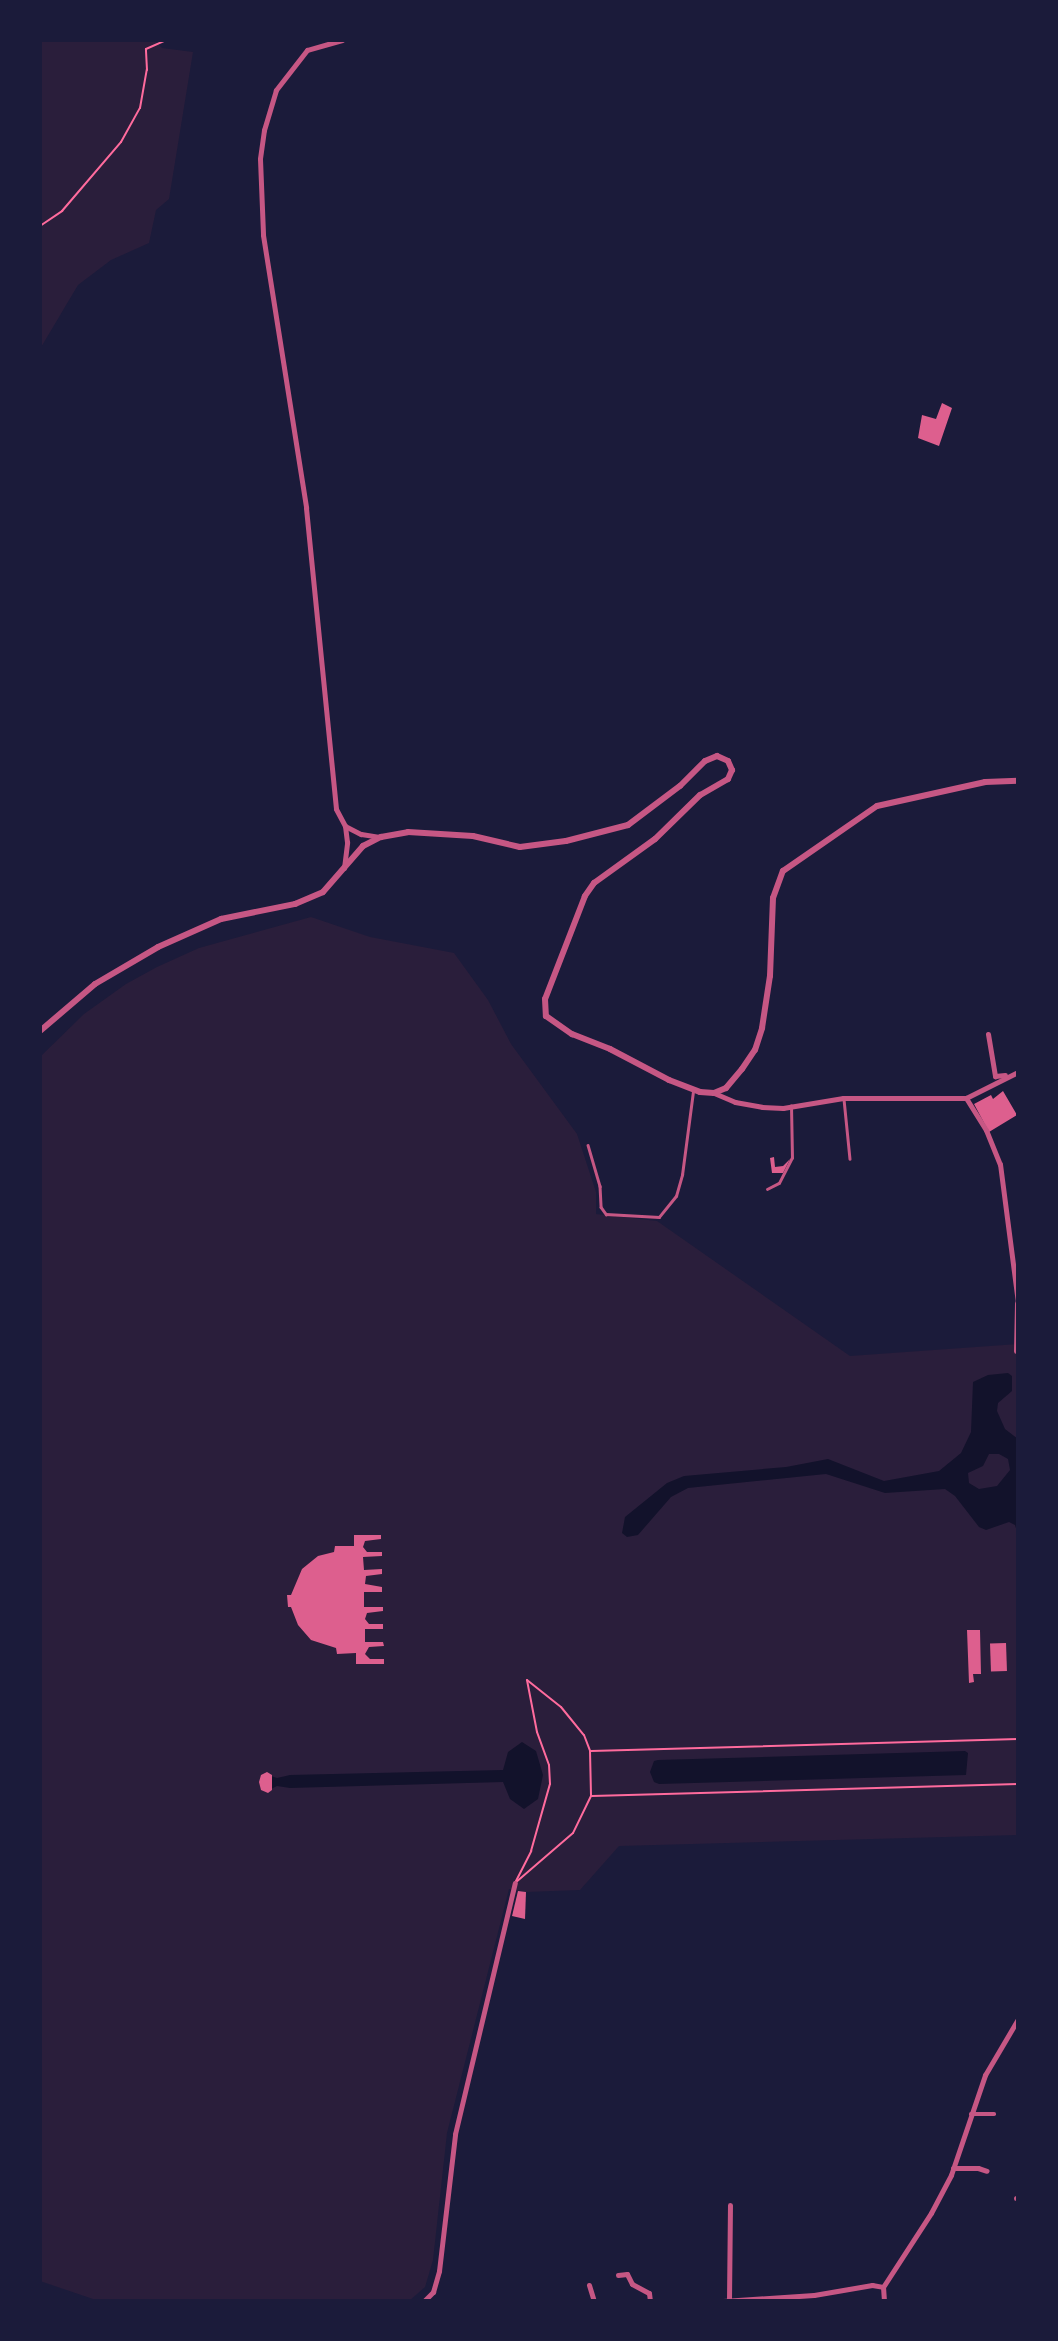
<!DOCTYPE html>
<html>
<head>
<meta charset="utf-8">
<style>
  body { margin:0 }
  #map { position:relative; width:1058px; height:2341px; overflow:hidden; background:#1b1b3a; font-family:Mulish,sans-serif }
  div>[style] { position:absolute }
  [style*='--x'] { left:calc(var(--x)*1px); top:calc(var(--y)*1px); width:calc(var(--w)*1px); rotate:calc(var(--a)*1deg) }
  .green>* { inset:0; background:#2a1e3b }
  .water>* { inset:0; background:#12122b }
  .building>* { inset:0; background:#dd5f8e; transform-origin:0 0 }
  .path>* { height:2px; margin:-1px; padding:0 1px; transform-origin:1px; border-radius:1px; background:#ff6b9d }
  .service>* { height:2.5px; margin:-1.25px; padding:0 1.25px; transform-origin:1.25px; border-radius:1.25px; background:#c65784 }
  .pedestrian>* { height:3.5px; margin:-1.75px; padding:0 1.75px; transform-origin:1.75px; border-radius:1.75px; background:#c65784 }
  .minor>* { height:5px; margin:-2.5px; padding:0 2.5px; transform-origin:2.5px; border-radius:2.5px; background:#c65784 }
  .tertiary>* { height:6px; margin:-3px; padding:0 3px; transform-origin:3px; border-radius:3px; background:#c65784 }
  span { translate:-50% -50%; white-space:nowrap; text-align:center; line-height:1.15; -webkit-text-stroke:6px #1b1b3a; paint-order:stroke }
  .frame { position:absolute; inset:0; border:42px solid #1b1b3a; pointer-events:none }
</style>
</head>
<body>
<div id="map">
  <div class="green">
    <i style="clip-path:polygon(40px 40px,154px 40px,162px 48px,193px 52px,169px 199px,156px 210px,149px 243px,111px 260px,78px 285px,40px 349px)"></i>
    <i style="clip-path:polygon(311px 917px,370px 937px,454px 953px,488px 1000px,511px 1044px,577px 1134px,596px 1192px,596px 1214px,657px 1221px,850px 1356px,1018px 1344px,1018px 1835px,619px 1846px,580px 1890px,526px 1892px,509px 1889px,447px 2133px,433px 2260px,425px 2287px,409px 2301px,99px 2301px,40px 2281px,40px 1057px,84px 1014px,126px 984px,157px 967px,199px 948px)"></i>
  </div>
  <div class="water">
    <i style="clip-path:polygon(evenodd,1008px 1373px,1012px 1376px,1012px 1391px,998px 1403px,997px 1411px,1005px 1429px,1018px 1439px,1018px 1535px,1015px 1525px,1009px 1522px,986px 1530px,979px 1527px,955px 1496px,945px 1489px,885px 1493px,826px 1474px,688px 1488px,671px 1497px,638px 1535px,627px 1537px,622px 1533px,625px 1517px,667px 1483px,684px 1476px,786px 1467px,828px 1459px,884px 1481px,939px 1471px,961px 1453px,971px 1432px,973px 1382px,988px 1375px,1008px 1373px,989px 1454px,999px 1454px,1008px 1459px,1010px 1470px,997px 1486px,979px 1489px,969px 1483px,968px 1473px,983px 1466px,989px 1454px)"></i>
    <i style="clip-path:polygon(522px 1742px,536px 1751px,543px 1775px,538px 1799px,524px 1809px,510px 1799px,503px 1782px,290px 1788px,277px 1786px,271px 1789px,271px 1776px,277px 1778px,290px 1775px,503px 1770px,508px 1752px)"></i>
    <i style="clip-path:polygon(965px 1751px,968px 1753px,966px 1775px,659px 1784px,654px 1782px,650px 1772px,654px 1761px,658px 1760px)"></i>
  </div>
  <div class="building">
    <i style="clip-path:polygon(942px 403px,952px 408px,939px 446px,918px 438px,922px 415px,936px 419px)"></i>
    <i style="clip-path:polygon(1003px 1091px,1017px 1115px,989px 1132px,974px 1104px,991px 1095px,993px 1099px)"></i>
    <i style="clip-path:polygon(774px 1157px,775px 1167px,783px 1166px,790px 1159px,783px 1173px,772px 1173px,770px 1158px)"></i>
    <i style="clip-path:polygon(354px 1535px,381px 1535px,381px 1539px,365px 1541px,363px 1547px,367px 1552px,382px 1552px,382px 1556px,363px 1557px,364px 1570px,382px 1569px,382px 1574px,366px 1576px,365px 1584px,382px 1587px,382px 1592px,364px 1592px,364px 1607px,383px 1607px,383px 1611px,367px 1613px,365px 1619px,369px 1624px,383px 1624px,383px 1629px,365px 1629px,365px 1642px,383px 1642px,384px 1646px,369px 1647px,365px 1654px,370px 1659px,384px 1659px,384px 1664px,356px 1664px,356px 1653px,337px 1654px,336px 1648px,311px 1640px,298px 1625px,291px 1607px,288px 1607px,287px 1595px,291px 1595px,302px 1569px,318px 1556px,334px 1552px,335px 1546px,354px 1546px)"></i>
    <i style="clip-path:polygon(967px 1630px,980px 1630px,981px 1674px,973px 1674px,974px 1682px,969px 1683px)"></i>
    <i style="left:1006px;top:1643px;width:28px;height:16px;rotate:88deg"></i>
    <i style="clip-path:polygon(267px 1772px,272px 1775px,272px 1790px,268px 1793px,261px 1790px,259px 1782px,261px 1775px)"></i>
    <i style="clip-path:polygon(518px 1891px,526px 1892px,525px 1919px,512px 1916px)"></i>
  </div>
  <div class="path">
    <i style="--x:169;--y:40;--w:28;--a:2"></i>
    <i style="--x:40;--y:226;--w:27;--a:-34"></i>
    <i style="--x:62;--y:211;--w:91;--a:-49.5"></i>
    <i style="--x:121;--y:142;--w:39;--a:-61"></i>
    <i style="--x:140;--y:108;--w:39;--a:-80"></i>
    <i style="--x:147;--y:70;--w:21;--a:-93"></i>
    <i style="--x:146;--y:49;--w:22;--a:-24"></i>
    <i style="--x:527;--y:1680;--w:43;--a:38.5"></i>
    <i style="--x:561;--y:1707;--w:36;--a:51"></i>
    <i style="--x:584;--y:1735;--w:17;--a:69"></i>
    <i style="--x:590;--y:1751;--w:45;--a:88.7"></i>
    <i style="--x:591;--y:1796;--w:41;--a:115.9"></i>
    <i style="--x:573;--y:1833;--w:77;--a:139.2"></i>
    <i style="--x:515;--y:1883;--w:36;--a:-63"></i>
    <i style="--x:531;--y:1851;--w:70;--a:-74.2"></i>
    <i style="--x:550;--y:1784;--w:19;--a:-93"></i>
    <i style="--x:549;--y:1765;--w:35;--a:-110"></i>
    <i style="--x:537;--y:1732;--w:53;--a:-100.9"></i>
    <i style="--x:591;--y:1751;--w:427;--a:-1.6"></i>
    <i style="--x:592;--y:1796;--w:426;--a:-1.6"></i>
  </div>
  <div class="service">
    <i style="--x:844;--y:1099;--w:60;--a:84.3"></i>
    <i style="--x:588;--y:1145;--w:43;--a:73.7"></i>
    <i style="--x:600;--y:1186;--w:21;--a:87"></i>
    <i style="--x:601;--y:1207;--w:9;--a:54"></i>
    <i style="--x:606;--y:1214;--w:53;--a:3.2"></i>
    <i style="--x:659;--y:1217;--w:27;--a:-51"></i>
    <i style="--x:676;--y:1196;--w:22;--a:-74"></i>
    <i style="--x:682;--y:1175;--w:84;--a:-82.5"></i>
    <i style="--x:767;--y:1189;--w:13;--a:-27"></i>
    <i style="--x:779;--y:1183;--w:28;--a:-63"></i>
    <i style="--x:792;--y:1158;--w:52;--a:-91.1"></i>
  </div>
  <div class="pedestrian">
    <i style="--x:971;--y:2114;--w:23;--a:0"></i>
  </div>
  <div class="minor">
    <i style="--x:342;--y:40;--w:36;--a:164"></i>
    <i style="--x:307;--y:50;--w:51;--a:127.8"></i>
    <i style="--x:276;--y:90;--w:42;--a:106.7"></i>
    <i style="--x:264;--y:130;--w:29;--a:98"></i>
    <i style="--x:260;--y:159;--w:76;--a:87.7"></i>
    <i style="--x:263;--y:235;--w:276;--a:81"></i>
    <i style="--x:306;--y:508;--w:302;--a:84.3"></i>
    <i style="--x:336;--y:809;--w:19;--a:62"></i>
    <i style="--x:345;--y:826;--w:18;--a:27"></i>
    <i style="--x:361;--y:834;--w:20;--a:9"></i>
    <i style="--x:344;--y:868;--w:26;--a:-83"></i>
    <i style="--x:347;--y:842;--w:16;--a:-97"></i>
    <i style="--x:988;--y:1034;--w:43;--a:80.5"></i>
    <i style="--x:995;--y:1076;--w:10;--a:-6"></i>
    <i style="--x:714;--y:1093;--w:23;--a:23"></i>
    <i style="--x:735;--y:1102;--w:27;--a:10"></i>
    <i style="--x:762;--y:1107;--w:21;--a:3"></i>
    <i style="--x:783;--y:1108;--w:61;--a:-9.5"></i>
    <i style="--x:843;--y:1098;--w:123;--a:0"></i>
    <i style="--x:966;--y:1098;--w:58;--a:-26.6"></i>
    <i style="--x:966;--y:1098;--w:38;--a:58"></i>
    <i style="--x:986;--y:1130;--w:37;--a:68"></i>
    <i style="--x:1000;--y:1164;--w:140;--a:82.6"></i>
    <i style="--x:1016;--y:1351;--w:48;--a:-88.8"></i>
    <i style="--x:953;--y:2168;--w:25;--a:0"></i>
    <i style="--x:978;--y:2168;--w:9;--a:18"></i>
    <i style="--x:1016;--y:2198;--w:2;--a:0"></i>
    <i style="--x:618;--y:2275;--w:9;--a:-6"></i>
    <i style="--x:627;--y:2274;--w:11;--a:63"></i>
    <i style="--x:632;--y:2284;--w:19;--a:28"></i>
    <i style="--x:649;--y:2293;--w:8;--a:83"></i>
    <i style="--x:589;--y:2285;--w:17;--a:73"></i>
    <i style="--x:729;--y:2300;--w:95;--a:-89.4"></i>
    <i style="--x:424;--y:2301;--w:13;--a:-45"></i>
    <i style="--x:433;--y:2292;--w:22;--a:-74"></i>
    <i style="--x:439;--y:2271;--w:138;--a:-83.3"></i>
    <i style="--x:455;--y:2134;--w:258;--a:-76.6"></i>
    <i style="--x:723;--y:2301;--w:91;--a:-3.8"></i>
    <i style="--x:814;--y:2295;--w:59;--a:-9.8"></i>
    <i style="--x:872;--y:2285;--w:11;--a:10"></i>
    <i style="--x:884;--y:2301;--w:14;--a:-94"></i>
    <i style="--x:883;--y:2287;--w:88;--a:-57"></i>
    <i style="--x:931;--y:2213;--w:43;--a:-62.2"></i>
    <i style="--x:951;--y:2175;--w:106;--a:-71.2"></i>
    <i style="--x:985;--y:2075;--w:65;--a:-59.5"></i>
  </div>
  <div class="tertiary">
    <i style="--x:40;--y:1031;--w:72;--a:-40.5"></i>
    <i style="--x:95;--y:984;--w:73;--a:-30.4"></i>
    <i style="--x:158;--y:947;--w:69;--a:-24"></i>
    <i style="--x:221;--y:919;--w:76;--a:-11.5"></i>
    <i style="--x:295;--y:904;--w:30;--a:-23"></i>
    <i style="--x:323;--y:892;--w:61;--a:-49"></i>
    <i style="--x:363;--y:846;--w:20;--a:-27"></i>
    <i style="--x:381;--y:837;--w:27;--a:-10"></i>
    <i style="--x:408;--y:832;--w:65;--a:3.5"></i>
    <i style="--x:473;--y:836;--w:48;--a:13.2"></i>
    <i style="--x:520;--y:847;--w:46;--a:-7.4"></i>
    <i style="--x:566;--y:841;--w:64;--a:-14.5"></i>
    <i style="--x:628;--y:825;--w:65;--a:-36.9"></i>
    <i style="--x:680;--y:786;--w:35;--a:-45"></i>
    <i style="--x:705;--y:761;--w:13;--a:-23"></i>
    <i style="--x:717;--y:756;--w:12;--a:24"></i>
    <i style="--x:728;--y:761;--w:10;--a:66"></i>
    <i style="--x:732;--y:770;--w:10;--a:114"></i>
    <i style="--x:728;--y:779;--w:32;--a:150"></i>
    <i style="--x:700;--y:795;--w:63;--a:135.6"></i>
    <i style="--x:655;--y:839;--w:75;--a:144.2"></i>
    <i style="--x:594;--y:883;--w:16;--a:125"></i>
    <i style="--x:585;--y:896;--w:110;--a:111.2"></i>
    <i style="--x:545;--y:999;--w:17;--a:87"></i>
    <i style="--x:546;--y:1016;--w:32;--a:35"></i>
    <i style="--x:572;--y:1034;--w:41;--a:21.5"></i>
    <i style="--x:610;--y:1049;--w:67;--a:27.7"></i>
    <i style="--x:669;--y:1080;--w:33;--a:21"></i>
    <i style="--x:700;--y:1092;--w:14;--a:4"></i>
    <i style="--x:714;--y:1093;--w:13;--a:-23"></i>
    <i style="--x:726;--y:1088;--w:25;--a:-50"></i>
    <i style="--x:742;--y:1069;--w:23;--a:-56"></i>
    <i style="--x:755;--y:1050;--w:23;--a:-72"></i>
    <i style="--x:762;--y:1028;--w:53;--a:-81.3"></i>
    <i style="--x:770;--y:976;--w:78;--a:-87.8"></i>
    <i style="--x:773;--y:898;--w:29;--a:-70"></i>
    <i style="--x:783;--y:871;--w:114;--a:-34.7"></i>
    <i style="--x:877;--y:806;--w:111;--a:-12.5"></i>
    <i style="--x:985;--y:782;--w:33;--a:-2"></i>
  </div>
  <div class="frame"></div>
</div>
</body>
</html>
